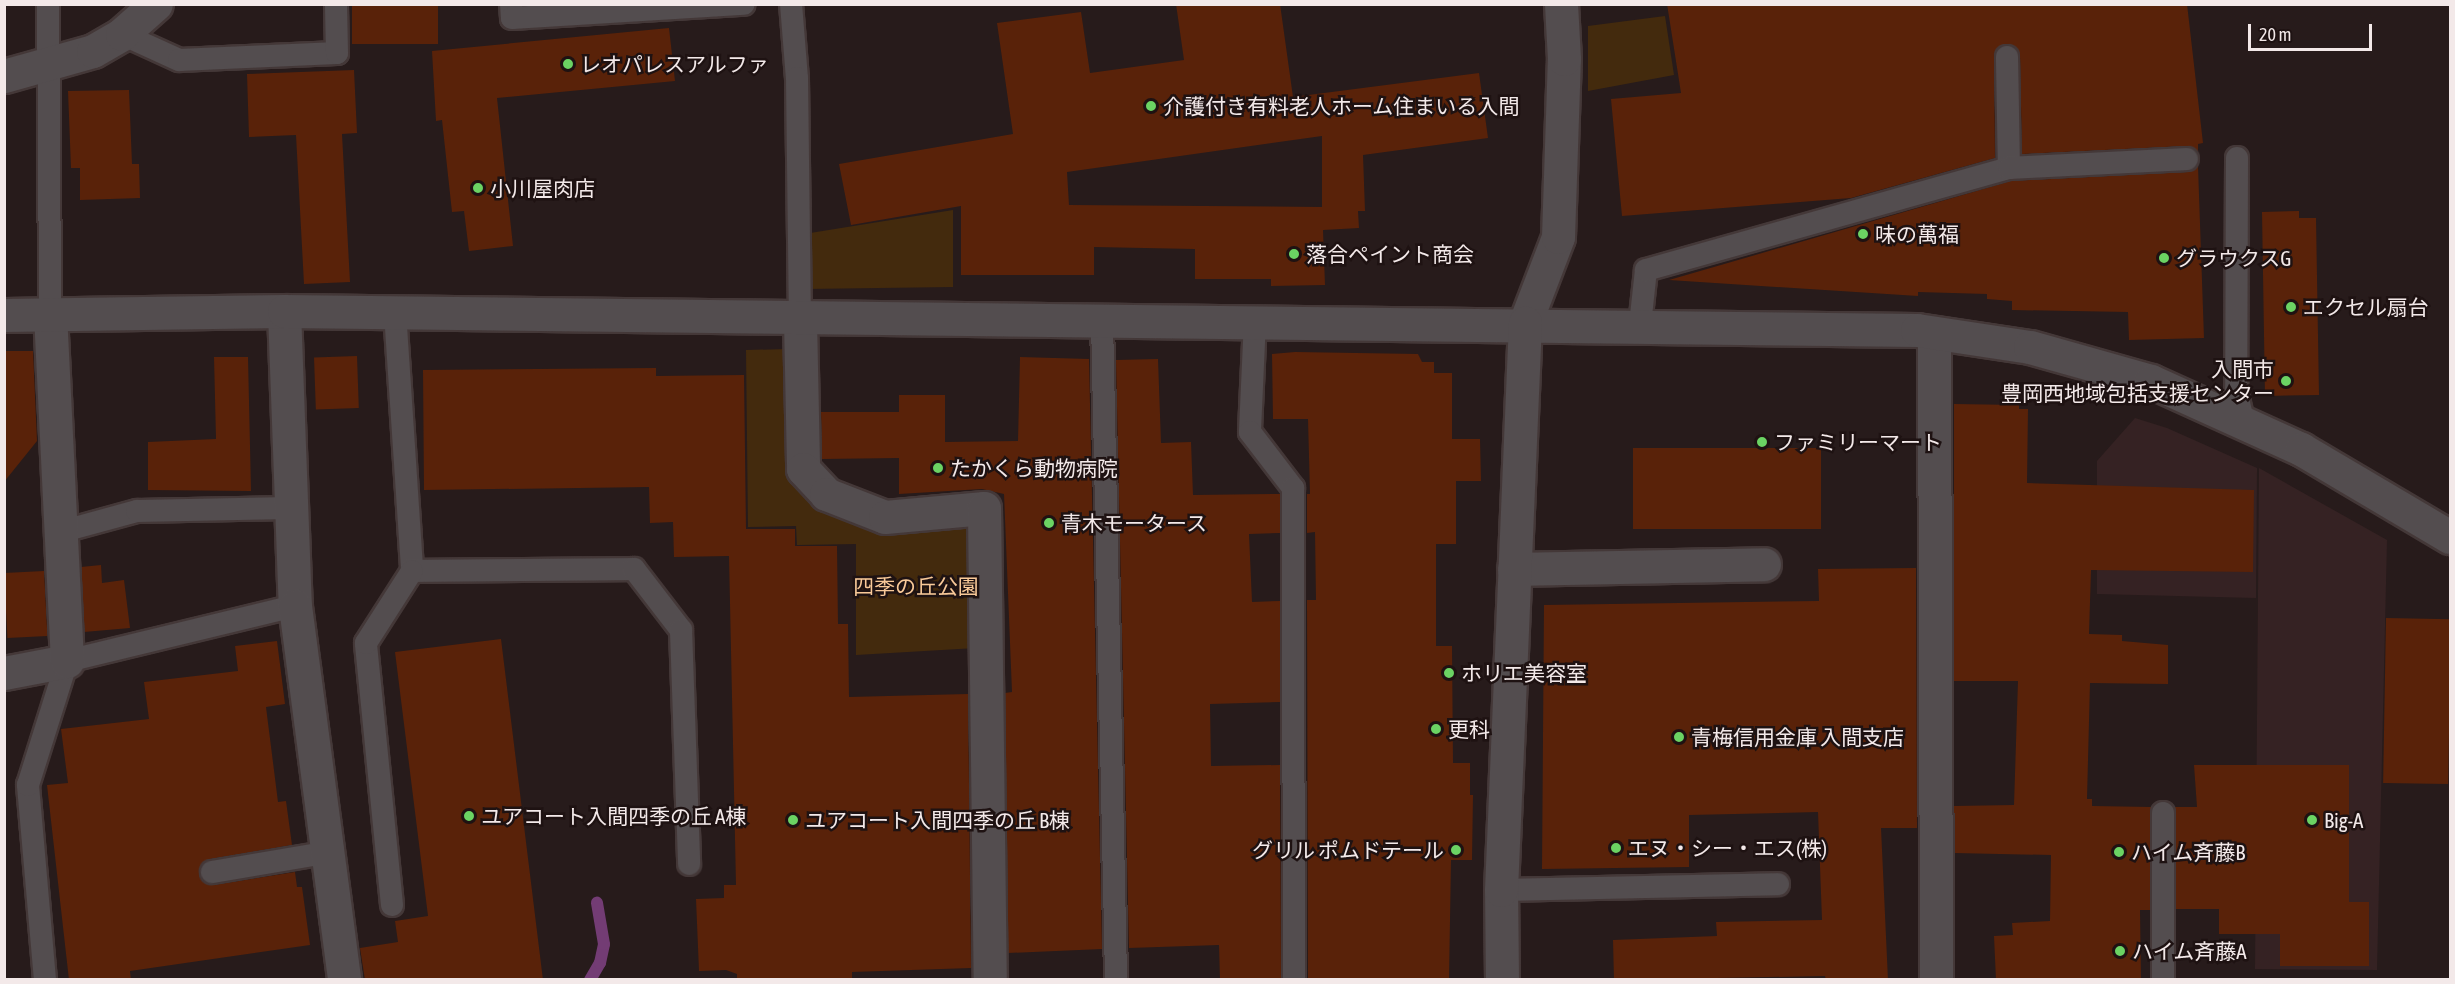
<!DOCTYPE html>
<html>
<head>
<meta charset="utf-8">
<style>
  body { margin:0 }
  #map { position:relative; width:2455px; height:984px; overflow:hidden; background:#271b1b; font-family:"Asap Condensed","Noto Sans JP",sans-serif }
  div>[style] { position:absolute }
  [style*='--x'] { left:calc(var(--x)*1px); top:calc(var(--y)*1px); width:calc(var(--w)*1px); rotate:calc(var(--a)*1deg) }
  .built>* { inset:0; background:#352223 }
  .green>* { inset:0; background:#432a0d }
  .stream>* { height:12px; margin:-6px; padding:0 6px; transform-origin:6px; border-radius:6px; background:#733c74 }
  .building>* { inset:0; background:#592209; transform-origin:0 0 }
  .roads { filter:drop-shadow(2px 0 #443838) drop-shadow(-2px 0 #443838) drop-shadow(0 2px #443838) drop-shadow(0 -2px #443838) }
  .service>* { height:22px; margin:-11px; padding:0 11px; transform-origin:11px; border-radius:11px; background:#534d4f }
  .minor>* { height:33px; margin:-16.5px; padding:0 16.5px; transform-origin:16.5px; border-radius:16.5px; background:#534d4f }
  .tertiary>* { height:33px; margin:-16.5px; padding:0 16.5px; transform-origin:16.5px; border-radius:16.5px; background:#534d4f }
  .dots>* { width:16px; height:16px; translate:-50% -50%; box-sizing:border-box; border:3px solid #1e1212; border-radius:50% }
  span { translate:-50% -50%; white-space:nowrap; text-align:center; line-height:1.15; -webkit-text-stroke:5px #1e1212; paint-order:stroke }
  .poi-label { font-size:21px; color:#f3e9e9 }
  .left { translate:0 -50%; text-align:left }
  .right { translate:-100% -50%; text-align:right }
  .park-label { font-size:21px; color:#f9c998 }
  .frame { position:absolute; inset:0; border:6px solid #f3e9e9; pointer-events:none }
  .scale { position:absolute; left:2248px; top:24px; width:124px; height:27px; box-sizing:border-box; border:3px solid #f3e9e9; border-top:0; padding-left:8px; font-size:18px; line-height:21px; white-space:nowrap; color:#f3e9e9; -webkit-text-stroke:4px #1e1212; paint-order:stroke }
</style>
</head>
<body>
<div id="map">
  <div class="built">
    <i style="clip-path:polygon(2135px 418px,2167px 428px,2257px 468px,2256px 598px,2097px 594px,2097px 461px)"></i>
    <i style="clip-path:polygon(2259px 468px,2387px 540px,2377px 970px,2255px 969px)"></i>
  </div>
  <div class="green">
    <i style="clip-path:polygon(1665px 16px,1674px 75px,1588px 91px,1588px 26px)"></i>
    <i style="clip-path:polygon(953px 210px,953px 287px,805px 289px,804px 234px)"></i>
    <i style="clip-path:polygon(789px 349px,789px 472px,815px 510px,887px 528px,965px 521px,973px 530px,976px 648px,856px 655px,856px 544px,797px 545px,796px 526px,748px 527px,746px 350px)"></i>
  </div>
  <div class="stream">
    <i style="--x:590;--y:980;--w:20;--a:-60"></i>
    <i style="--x:600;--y:963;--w:19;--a:-78"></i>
    <i style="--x:604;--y:944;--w:42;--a:-99.7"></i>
  </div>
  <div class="building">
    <i style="left:352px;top:4px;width:86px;height:40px"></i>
    <i style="clip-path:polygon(evenodd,1176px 4px,1280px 4px,1293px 97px,1479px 73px,1488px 138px,1363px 155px,1365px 211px,1358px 211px,1359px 228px,1323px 230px,1325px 285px,1271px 286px,1271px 279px,1195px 279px,1195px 249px,1094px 247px,1094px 275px,961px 275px,961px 206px,851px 225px,839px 164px,1013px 134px,997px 23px,1081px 12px,1090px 73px,1184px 60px,1176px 4px,1322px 136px,1322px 207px,1069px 205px,1067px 172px,1322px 136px)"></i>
    <i style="clip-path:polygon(1667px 4px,2187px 4px,2203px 143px,2198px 144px,2198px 151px,2186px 146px,2022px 154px,2020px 57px,2014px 46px,2006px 44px,1996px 50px,1994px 57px,1995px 158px,1851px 198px,1622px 216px,1611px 99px,1681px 93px)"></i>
    <i style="clip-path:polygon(669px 28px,675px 81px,497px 98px,513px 246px,469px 251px,464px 211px,452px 212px,442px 120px,436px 121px,432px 51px)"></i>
    <i style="clip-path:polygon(354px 70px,357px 133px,342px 134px,350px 282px,304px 284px,296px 135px,249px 137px,247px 74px)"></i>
    <i style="clip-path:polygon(129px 90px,132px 164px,139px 164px,140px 198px,80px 200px,80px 168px,71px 168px,68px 91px)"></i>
    <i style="clip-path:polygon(2198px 166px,2204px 338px,2129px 340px,2128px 312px,2012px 310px,2012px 301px,1987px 299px,1987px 294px,1918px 292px,1918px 296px,1669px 280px,2011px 181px,2188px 172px)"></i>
    <i style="clip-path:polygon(2299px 211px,2299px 218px,2316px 218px,2319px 395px,2265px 396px,2262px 212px)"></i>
    <i style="clip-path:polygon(4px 351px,33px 351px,37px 441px,4px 482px)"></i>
    <i style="clip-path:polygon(1295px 352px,1418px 354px,1422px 362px,1434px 362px,1434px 373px,1452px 373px,1452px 439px,1480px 439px,1481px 481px,1456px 481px,1456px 544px,1436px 544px,1436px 646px,1452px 646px,1453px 763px,1470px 763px,1470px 795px,1473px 795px,1472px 860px,1451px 860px,1449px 980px,1308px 980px,1307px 600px,1316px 600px,1315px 532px,1307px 533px,1307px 494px,1310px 494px,1308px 419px,1273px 419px,1272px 354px)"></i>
    <i style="left:357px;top:356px;width:52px;height:43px;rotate:88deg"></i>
    <i style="clip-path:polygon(214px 357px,248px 357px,251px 491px,148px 490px,148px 442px,216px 439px)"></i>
    <i style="clip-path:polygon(1020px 357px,1089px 359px,1102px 949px,1008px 953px,1005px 693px,1012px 692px,1004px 494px,982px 489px,899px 494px,899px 458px,822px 459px,821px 412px,899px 412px,899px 395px,945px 395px,945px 442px,1018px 441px)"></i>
    <i style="clip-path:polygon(1158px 359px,1161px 443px,1191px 442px,1193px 495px,1280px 494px,1280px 533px,1249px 534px,1252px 602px,1280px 601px,1280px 702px,1210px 704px,1211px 766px,1280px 765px,1281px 980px,1220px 980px,1219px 945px,1129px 948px,1116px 360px)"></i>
    <i style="clip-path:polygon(656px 368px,656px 376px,744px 375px,746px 529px,795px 529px,795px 546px,837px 546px,838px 624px,848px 624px,849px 697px,968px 694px,971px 968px,852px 972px,852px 980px,737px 980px,737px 974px,726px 970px,699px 971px,696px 899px,724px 898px,724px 885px,736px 885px,729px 556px,674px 557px,673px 522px,650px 523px,649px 487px,424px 490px,423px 370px)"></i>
    <i style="clip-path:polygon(1954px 404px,2019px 405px,2019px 409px,2028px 409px,2027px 483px,2254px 490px,2253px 572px,2091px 570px,2089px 634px,2122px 635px,2122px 641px,2168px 645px,2168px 684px,2090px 683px,2087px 799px,2092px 799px,2092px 806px,2151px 807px,2150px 910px,2140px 910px,2141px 980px,1996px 980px,1994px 936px,2013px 935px,2012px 923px,2050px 921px,2051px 855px,1954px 853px,1954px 806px,2014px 805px,2018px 681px,1954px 681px)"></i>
    <i style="left:1633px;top:448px;width:188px;height:81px"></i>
    <i style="clip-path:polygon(101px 565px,102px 583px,124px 580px,130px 628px,84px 632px,81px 567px)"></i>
    <i style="clip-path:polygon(1916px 568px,1917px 828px,1881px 828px,1888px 980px,1826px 980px,1825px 976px,1614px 980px,1613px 940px,1717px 936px,1716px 922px,1822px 920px,1818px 812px,1689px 815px,1689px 867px,1542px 869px,1544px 605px,1819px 601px,1818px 569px)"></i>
    <i style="left:44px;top:571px;width:65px;height:40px;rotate:87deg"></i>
    <i style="left:2386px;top:618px;width:65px;height:165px;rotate:1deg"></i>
    <i style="clip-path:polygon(501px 639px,543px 980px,365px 980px,360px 948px,398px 942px,395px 921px,428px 916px,395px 652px)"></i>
    <i style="clip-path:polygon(277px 641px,285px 704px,266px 707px,278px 802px,286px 801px,292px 845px,210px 859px,203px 862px,199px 874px,202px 881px,214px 885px,295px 872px,297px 887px,302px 887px,310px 945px,130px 971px,131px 980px,69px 980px,47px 785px,68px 783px,61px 729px,149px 719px,144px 682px,238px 671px,235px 646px)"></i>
    <i style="clip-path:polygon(2194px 765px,2349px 765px,2349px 902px,2369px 902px,2369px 966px,2280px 966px,2280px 934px,2219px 934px,2219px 909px,2176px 909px,2175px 807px,2197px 807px)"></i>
  </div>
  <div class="roads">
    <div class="service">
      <i style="--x:48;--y:4;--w:311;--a:89.6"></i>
      <i style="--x:511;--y:4;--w:14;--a:86"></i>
      <i style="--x:512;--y:18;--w:232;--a:-3.5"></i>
      <i style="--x:791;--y:4;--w:74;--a:85.4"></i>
      <i style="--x:797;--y:78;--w:242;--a:89.3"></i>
      <i style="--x:122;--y:34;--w:63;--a:24.5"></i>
      <i style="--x:179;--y:60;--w:158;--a:-2.5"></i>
      <i style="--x:337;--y:53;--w:49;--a:-91.2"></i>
      <i style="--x:2007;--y:57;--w:111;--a:89"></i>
      <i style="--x:2237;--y:158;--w:232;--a:90.2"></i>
      <i style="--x:2236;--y:390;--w:31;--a:77"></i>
      <i style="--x:395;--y:312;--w:260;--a:86.2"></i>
      <i style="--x:412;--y:571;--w:222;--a:-0.5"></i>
      <i style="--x:634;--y:569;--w:77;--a:52.4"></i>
      <i style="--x:681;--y:630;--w:234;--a:88"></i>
      <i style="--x:1102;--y:320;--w:660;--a:88.78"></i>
      <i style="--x:1255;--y:320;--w:112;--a:92.6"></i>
      <i style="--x:1250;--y:432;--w:71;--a:52.5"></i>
      <i style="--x:1293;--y:488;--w:492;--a:89.9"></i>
      <i style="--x:1640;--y:325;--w:55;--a:-83.8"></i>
      <i style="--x:1646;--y:270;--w:377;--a:-15.7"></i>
      <i style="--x:2009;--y:168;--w:178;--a:-2.9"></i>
      <i style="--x:60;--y:532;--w:80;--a:-15.3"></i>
      <i style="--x:137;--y:511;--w:152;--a:-1.1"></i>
      <i style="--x:2163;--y:813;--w:167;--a:90"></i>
      <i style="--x:212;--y:872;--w:120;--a:-9.6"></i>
      <i style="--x:1501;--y:890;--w:277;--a:-1.2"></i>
      <i style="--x:392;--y:905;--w:263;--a:-95.7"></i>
      <i style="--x:366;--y:643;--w:85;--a:-57.4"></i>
      <i style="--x:45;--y:980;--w:196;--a:-95"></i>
      <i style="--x:28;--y:785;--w:130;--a:-72.5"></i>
      <i style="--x:67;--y:661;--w:235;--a:-13.6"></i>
    </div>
    <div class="minor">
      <i style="--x:4;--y:76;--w:92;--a:-15.7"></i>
      <i style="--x:93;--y:51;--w:34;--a:-30"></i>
      <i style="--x:122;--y:34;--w:45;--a:-41.4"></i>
      <i style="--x:284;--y:311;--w:295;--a:87.9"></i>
      <i style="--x:295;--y:606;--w:377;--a:82.5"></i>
      <i style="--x:800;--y:320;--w:149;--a:88.8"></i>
      <i style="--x:803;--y:469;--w:34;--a:47"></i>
      <i style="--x:826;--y:494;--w:63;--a:21.3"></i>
      <i style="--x:885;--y:517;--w:99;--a:-5.2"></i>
      <i style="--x:984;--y:508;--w:472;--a:89.3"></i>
      <i style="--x:1525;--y:323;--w:92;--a:-69"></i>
      <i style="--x:1558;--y:237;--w:178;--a:-88.1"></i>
      <i style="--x:1564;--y:59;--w:55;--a:-93.1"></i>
      <i style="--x:1934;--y:333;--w:647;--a:89.82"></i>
      <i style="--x:1514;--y:569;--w:250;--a:-1.1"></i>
      <i style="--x:4;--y:673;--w:64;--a:-10.8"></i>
      <i style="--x:67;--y:661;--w:346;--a:-92.8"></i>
    </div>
    <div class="tertiary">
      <i style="--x:4;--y:315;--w:280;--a:-0.8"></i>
      <i style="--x:284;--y:311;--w:1633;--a:0.67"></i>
      <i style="--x:1917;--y:330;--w:114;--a:8.6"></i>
      <i style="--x:2030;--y:347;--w:126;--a:15.7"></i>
      <i style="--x:2151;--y:381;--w:165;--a:24.4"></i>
      <i style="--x:2301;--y:449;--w:173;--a:30.6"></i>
      <i style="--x:1502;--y:980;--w:90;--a:-90.6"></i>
      <i style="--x:1501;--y:890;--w:568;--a:-87.58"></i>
    </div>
  </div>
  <div class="dots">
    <i style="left:568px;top:64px;background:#6bd363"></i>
    <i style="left:1151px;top:106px;background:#6bd363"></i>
    <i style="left:478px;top:188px;background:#6bd363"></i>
    <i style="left:1863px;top:234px;background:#6bd363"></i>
    <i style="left:1294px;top:254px;background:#6bd363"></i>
    <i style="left:2164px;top:258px;background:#6bd363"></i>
    <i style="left:2291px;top:307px;background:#6bd363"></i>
    <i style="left:2286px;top:381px;background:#6bd363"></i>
    <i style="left:1762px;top:442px;background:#6bd363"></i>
    <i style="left:938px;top:468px;background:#6bd363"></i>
    <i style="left:1049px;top:523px;background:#6bd363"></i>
    <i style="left:1449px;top:673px;background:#6bd363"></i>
    <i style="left:1436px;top:729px;background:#6bd363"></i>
    <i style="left:1679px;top:737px;background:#6bd363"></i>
    <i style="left:469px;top:816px;background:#6bd363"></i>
    <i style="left:793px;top:820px;background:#6bd363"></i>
    <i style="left:2312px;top:820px;background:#6bd363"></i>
    <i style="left:1616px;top:848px;background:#6bd363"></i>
    <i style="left:1456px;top:850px;background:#6bd363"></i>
    <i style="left:2119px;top:852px;background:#6bd363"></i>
    <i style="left:2120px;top:951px;background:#6bd363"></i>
  </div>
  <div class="poi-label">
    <span class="left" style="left:580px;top:64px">レオパレスアルファ</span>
    <span class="left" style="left:1163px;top:106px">介護付き有料老人ホーム住まいる入間</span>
    <span class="left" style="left:490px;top:188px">小川屋肉店</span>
    <span class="left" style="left:1875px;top:234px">味の萬福</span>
    <span class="left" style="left:1306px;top:254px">落合ペイント商会</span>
    <span class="left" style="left:2176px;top:258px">グラウクスG</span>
    <span class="left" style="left:2303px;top:307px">エクセル扇台</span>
    <span class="right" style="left:2274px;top:381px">入間市<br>豊岡西地域包括支援センター</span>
    <span class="left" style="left:1774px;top:442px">ファミリーマート</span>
    <span class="left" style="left:950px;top:468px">たかくら動物病院</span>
    <span class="left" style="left:1061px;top:523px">青木モータース</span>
    <span class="left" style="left:1461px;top:673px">ホリエ美容室</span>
    <span class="left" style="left:1448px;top:729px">更科</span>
    <span class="left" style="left:1691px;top:737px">青梅信用金庫 入間支店</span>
    <span class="left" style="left:481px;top:816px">ユアコート入間四季の丘 A棟</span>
    <span class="left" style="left:805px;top:820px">ユアコート入間四季の丘 B棟</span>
    <span class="left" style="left:2324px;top:820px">Big-A</span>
    <span class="left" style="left:1628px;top:848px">エヌ・シー・エス(株)</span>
    <span class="right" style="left:1444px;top:850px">グリル ポムドテール</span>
    <span class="left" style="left:2131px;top:852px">ハイム斉藤B</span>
    <span class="left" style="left:2132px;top:951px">ハイム斉藤A</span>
  </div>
  <div class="park-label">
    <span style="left:916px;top:586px">四季の丘公園</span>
  </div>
  <div class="frame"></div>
  <div class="scale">20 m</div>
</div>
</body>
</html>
